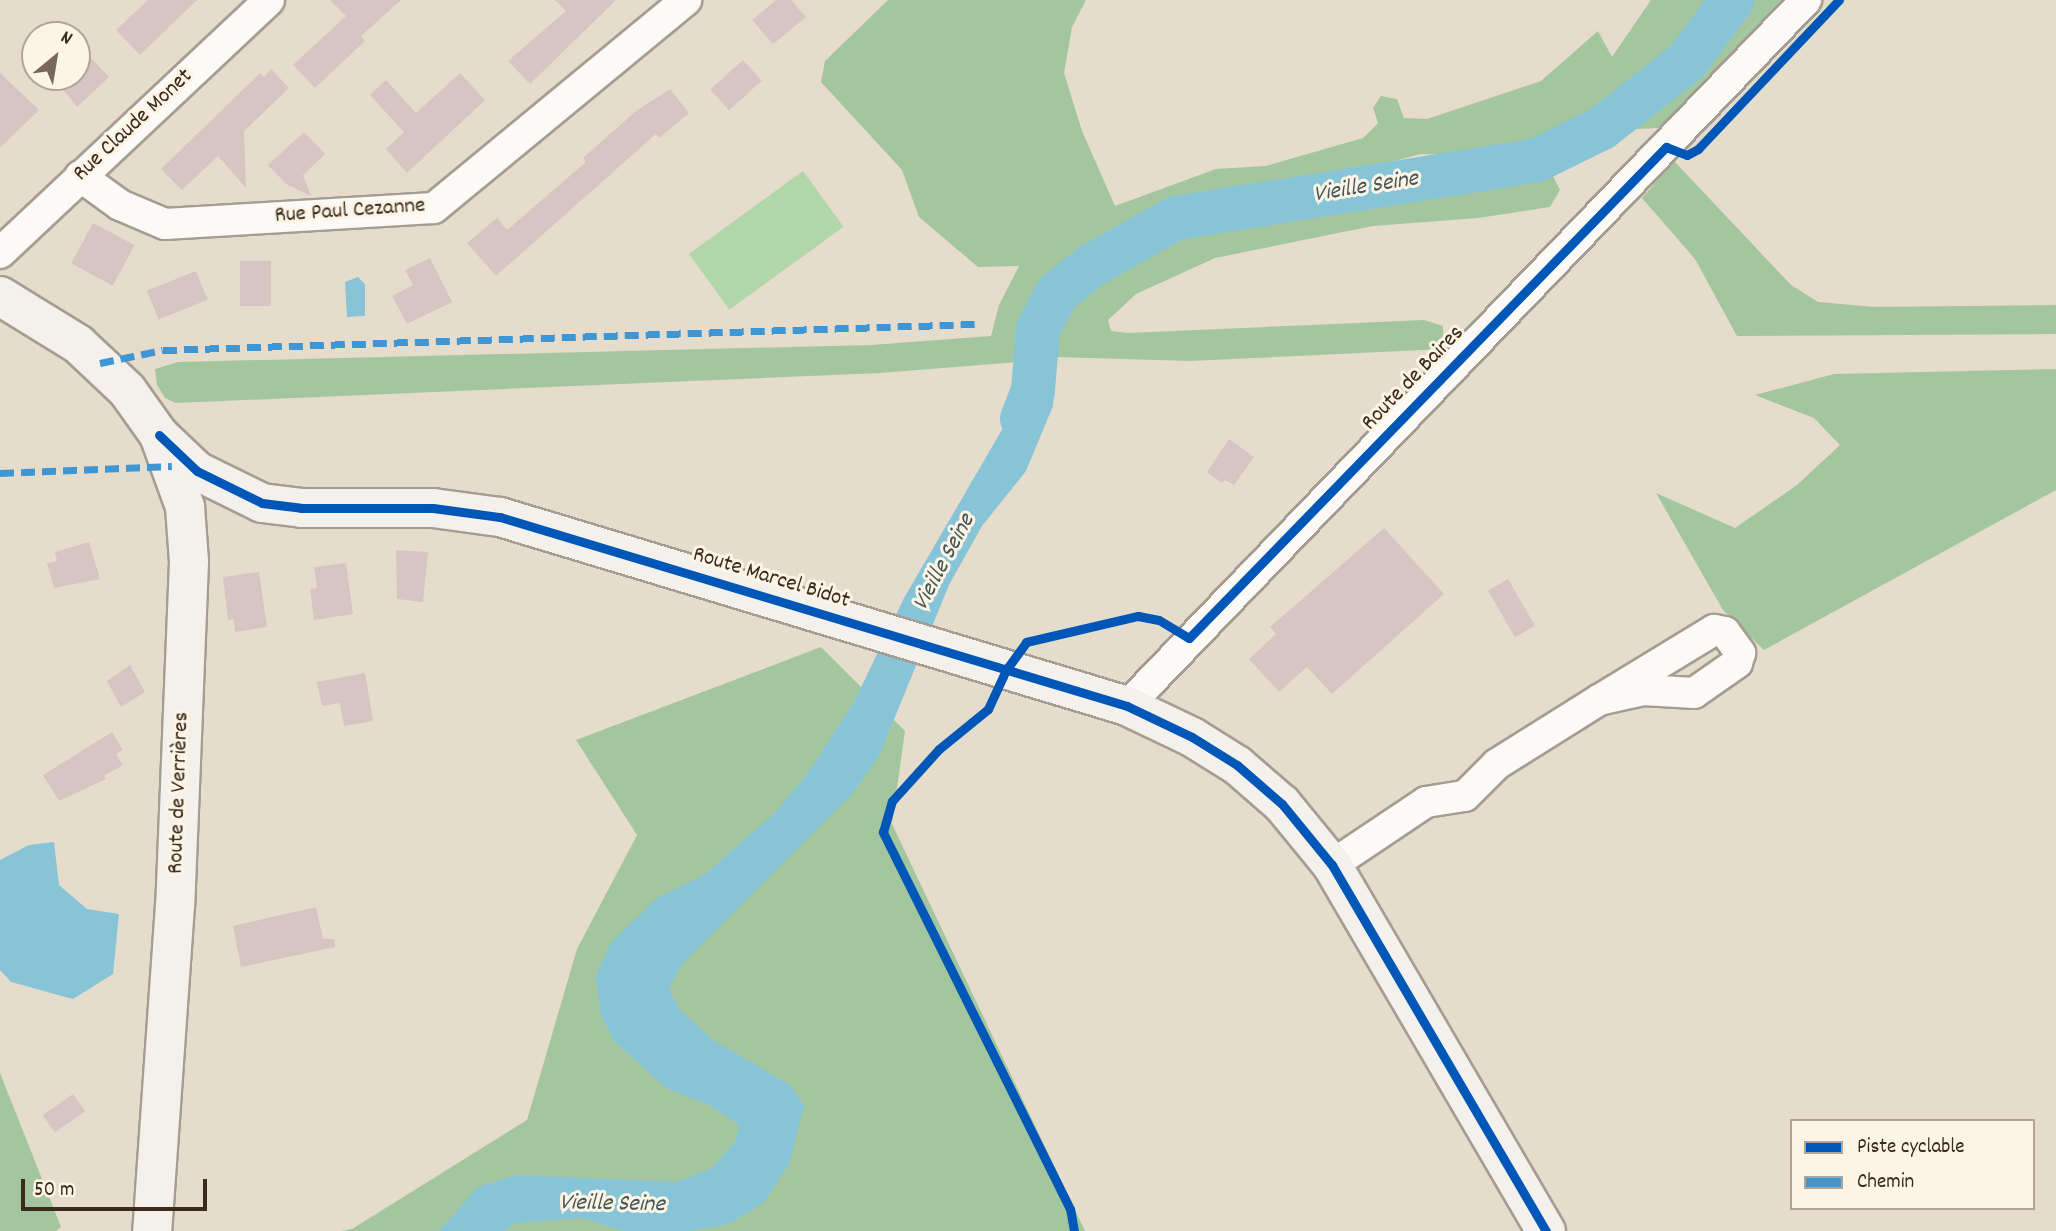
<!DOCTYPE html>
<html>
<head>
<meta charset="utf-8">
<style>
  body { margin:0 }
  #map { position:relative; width:2056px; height:1231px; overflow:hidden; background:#e6dccb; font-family:Dekko,sans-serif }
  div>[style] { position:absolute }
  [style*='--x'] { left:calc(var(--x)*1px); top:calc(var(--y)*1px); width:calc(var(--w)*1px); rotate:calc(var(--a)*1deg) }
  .green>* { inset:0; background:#b1d6aa; transform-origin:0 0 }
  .forest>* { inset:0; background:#a3c69e }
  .water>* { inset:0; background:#88c4d8 }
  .river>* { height:44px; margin:-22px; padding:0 22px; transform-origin:22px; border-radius:22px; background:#88c4d8 }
  .building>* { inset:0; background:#d6c5c2; transform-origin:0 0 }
  .roads { filter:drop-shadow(2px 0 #a59d92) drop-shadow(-2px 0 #a59d92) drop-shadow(0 2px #a59d92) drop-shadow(0 -2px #a59d92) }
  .street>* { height:30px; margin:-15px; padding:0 15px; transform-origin:15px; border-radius:15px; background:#fbfaf7 }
  .secondary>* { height:38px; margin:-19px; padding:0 19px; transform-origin:19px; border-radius:19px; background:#f4f1ec }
  .quiet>* { height:7px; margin-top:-3.5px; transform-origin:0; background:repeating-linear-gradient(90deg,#3e96d5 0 14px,transparent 0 21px) }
  .cycleway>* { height:9px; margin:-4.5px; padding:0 4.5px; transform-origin:4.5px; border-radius:4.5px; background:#0057b8 }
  span { translate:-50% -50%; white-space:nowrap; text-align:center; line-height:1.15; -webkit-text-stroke:6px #fcf5e5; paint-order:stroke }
  .street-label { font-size:23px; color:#3b2a1e }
  .water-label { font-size:24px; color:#465558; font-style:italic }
  .legend { position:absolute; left:1790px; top:1119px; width:245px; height:91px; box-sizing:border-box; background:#fcf5e5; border:2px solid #afa495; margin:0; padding:9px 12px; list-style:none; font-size:21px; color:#3b2a1e }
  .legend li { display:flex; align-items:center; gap:14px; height:35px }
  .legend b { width:35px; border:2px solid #afa495 }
  .north { position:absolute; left:21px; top:21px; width:70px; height:70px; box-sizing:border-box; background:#fcf5e5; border:2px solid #afa495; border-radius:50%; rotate:30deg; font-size:19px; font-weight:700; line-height:28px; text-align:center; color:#3b2a1e }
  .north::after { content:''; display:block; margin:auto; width:24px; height:32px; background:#77685b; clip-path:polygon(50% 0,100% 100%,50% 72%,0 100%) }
  .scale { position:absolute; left:21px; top:1179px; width:186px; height:32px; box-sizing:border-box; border:4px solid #3b2a1e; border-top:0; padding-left:9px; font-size:21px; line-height:24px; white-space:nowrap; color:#3b2a1e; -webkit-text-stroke:5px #fcf5e5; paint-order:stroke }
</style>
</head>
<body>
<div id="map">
  <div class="green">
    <i style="left:803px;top:171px;width:69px;height:141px;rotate:54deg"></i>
  </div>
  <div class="forest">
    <i style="clip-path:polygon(888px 0,1086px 0,1072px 27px,1064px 73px,1082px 131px,1115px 206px,1216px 169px,1266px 166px,1363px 138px,1378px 123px,1373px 108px,1381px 96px,1397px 99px,1404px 118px,1427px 119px,1541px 81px,1598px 31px,1612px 57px,1651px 0,1725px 0,1692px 47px,1652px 81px,1568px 135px,1506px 157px,1421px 154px,1325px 179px,1202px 200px,1108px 239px,1053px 280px,1030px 309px,1019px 362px,880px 373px,176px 403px,165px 398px,157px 385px,155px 369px,178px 362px,871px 345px,991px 336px,999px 305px,1019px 266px,978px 267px,919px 217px,902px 170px,821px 82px,825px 61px)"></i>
    <i style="clip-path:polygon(1744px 0,1786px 0,1659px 128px,1616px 130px,1706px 54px)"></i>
    <i style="clip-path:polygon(1674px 161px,1791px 285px,1818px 302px,1875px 307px,2056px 305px,2056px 334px,1737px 336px,1695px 259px,1642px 198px)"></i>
    <i style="clip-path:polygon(1535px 176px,1553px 176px,1560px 190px,1550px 207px,1478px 218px,1373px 226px,1215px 258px,1136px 294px,1108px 320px,1111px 331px,1128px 333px,1424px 320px,1443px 326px,1444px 349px,1190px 361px,1055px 357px,1055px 324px,1061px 306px,1088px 279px,1189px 234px)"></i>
    <i style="clip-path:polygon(2056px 369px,2056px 490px,1764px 650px,1723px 610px,1656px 493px,1735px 528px,1797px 485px,1840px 445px,1814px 418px,1755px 395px,1834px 374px)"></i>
    <i style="clip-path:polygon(821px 647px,905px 731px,892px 824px,1085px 1231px,342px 1231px,352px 1229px,527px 1120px,577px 949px,637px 835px,576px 740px)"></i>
    <i style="clip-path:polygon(0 1073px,61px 1227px,56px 1231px,0 1231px)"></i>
  </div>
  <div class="water">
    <i style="clip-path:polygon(358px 277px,365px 284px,365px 316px,347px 317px,345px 282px)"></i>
    <i style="clip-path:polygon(1055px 357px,1053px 406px,1026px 471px,982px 526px,949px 585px,879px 756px,852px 794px,682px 964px,669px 988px,679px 1009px,713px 1040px,790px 1085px,804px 1105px,790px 1162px,764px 1202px,729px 1224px,690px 1231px,623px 1231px,583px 1218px,515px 1223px,504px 1231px,439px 1231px,478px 1187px,517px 1175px,677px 1182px,712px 1168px,736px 1141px,739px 1125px,709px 1105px,666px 1088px,614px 1041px,601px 1015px,596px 977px,610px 944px,657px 898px,704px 875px,776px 812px,808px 773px,853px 704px,904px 598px,1003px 428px,1019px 362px)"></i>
    <i style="clip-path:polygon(54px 842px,59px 885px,87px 909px,119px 914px,113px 974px,73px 999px,11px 982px,0 970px,0 860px,29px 845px)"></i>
  </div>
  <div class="river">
    <i style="--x:1022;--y:419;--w:31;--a:-69"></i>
    <i style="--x:1033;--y:390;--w:61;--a:-85.3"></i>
    <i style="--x:1038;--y:329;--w:41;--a:-62.2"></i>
    <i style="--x:1057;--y:293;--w:45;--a:-38.7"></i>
    <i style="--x:1092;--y:265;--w:96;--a:-29.2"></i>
    <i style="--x:1176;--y:218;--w:366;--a:-9.1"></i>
    <i style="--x:1537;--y:160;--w:72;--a:-26.2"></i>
    <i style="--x:1602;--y:128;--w:108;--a:-38.2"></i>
    <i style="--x:1687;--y:61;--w:76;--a:-53.6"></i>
  </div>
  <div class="building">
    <i style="clip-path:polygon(148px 0,197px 0,140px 55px,116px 30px)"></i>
    <i style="clip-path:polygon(330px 0,401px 0,361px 36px,365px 41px,315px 88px,293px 65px,346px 16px)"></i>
    <i style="clip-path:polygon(555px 0,616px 0,530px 84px,508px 61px,566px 11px)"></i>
    <i style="clip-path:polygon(776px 0,791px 0,806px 17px,773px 44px,752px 20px)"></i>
    <i style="clip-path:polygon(88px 55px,109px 77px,77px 107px,53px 77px,77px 77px,77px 65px)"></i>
    <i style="left:743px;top:60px;width:28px;height:44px;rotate:48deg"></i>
    <i style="clip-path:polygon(271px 69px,289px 88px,244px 131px,246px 188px,218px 156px,182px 190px,161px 169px,260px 73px,264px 77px)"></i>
    <i style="clip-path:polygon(0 73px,39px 110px,0 148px)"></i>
    <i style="clip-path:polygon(460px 73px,485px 100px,407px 173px,386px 149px,404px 132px,370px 95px,386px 80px,416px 113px)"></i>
    <i style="clip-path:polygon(670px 89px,689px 113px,659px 138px,656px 134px,496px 276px,467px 243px,497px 218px,507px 230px,586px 162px,583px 158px,636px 111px)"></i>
    <i style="clip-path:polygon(304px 132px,325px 154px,303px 175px,311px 196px,286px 184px,268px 165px)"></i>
    <i style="left:93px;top:223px;width:47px;height:46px;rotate:28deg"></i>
    <i style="clip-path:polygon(430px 258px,452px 302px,407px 324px,392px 296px,413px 285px,405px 270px)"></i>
    <i style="left:240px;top:261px;width:31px;height:45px"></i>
    <i style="left:196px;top:271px;width:31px;height:53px;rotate:68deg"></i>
    <i style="clip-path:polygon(1229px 439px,1254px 457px,1234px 485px,1225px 480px,1222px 483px,1207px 472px)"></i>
    <i style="clip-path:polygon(1384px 528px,1444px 594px,1332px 694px,1307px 667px,1279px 692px,1249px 659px,1276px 634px,1270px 627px)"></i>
    <i style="clip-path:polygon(89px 542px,100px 579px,54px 588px,47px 563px,57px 561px,55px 552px)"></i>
    <i style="clip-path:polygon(396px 550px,428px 552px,423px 602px,397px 599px)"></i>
    <i style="clip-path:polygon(346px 563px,353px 614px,314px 620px,310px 589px,317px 588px,314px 567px)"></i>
    <i style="clip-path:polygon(259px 572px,267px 627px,235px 632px,234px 619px,228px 620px,223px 577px)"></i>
    <i style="left:1508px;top:579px;width:54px;height:23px;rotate:60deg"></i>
    <i style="clip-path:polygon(130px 665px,145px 692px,121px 707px,107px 681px)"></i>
    <i style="clip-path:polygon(365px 673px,373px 721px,344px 726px,340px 703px,322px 706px,317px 682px)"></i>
    <i style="clip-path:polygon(112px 732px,123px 750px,116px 754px,123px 765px,104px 776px,106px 779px,59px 801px,43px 775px)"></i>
    <i style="clip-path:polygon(316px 907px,323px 939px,334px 939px,335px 947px,241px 967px,233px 926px)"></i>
    <i style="left:73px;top:1094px;width:21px;height:37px;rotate:55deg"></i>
  </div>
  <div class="roads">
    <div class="street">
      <i style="--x:80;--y:176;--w:49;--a:35.9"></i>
      <i style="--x:120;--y:205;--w:49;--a:22.9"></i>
      <i style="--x:165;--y:224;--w:269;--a:-3.4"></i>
      <i style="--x:434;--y:208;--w:327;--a:-39.5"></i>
      <i style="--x:0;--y:253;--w:369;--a:-43.2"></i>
      <i style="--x:1127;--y:706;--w:980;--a:-46.12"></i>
      <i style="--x:1332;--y:865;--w:113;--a:-33.8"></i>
      <i style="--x:1426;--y:802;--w:39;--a:-9"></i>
      <i style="--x:1465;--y:796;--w:45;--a:-45"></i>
      <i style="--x:1497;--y:764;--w:120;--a:-32.1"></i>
      <i style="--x:1599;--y:700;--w:135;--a:-31.3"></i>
      <i style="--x:1714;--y:630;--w:11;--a:10"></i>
      <i style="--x:1725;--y:632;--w:26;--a:54"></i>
      <i style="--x:1740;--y:653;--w:10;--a:107"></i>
      <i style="--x:1737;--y:663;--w:52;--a:145.1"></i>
      <i style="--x:1694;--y:693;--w:51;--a:-176.6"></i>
      <i style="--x:1643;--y:690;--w:45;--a:167.2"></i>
    </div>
    <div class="secondary">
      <i style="--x:0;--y:296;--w:92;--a:31.6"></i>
      <i style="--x:78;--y:344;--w:67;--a:43.2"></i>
      <i style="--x:127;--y:390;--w:55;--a:54.6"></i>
      <i style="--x:159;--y:435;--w:77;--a:70.1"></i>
      <i style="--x:185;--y:507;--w:55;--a:85.8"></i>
      <i style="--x:189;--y:562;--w:343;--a:92.3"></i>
      <i style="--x:175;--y:905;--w:327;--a:94"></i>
      <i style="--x:159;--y:435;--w:52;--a:43.5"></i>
      <i style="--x:197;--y:471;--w:72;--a:26.2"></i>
      <i style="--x:262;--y:503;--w:39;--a:7"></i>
      <i style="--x:301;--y:508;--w:132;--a:0"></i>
      <i style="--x:433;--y:508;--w:68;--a:7.7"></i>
      <i style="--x:500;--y:517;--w:655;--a:16.77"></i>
      <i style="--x:1127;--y:706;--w:72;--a:25.5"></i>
      <i style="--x:1192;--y:737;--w:53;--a:31.9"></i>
      <i style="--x:1237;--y:765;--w:60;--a:40.9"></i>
      <i style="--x:1282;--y:804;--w:79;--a:50.7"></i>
      <i style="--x:1332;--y:865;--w:424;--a:59.7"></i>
    </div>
  </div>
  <div class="quiet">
    <i style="--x:100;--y:363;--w:64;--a:-11.7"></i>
    <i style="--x:163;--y:350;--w:814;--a:-1.83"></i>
    <i style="--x:0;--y:473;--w:172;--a:-2.3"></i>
  </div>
  <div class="cycleway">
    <i style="--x:159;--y:435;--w:52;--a:43.5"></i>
    <i style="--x:197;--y:471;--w:72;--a:26.2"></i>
    <i style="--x:262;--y:503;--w:39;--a:7"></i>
    <i style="--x:301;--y:508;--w:132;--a:0"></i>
    <i style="--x:433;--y:508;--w:68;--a:7.7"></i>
    <i style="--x:500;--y:517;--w:655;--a:16.77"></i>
    <i style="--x:1127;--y:706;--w:72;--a:25.5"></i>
    <i style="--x:1192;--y:737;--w:53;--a:31.9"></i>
    <i style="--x:1237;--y:765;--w:60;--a:40.9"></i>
    <i style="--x:1282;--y:804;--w:79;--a:50.7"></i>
    <i style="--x:1332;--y:865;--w:424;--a:59.7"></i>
    <i style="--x:1074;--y:1231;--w:22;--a:-100"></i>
    <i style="--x:1070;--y:1209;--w:421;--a:-116.4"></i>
    <i style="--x:883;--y:832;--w:32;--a:-74"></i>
    <i style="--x:892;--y:801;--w:70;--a:-47.9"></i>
    <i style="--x:939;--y:749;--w:63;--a:-39.2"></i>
    <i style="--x:988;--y:709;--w:43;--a:-65.2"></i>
    <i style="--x:1006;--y:670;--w:34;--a:-54"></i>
    <i style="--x:1026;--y:642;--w:115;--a:-13.1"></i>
    <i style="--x:1138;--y:616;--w:21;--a:11"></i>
    <i style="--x:1159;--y:620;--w:35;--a:31"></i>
    <i style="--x:1189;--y:638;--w:685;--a:-45.83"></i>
    <i style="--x:1666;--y:147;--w:22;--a:21"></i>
    <i style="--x:1687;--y:155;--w:13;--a:-29"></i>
    <i style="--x:1698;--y:149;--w:205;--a:-46.6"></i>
  </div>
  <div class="street-label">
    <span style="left:134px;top:126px;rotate:-43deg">Rue Claude Monet</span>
    <span style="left:350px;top:212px;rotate:-4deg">Rue Paul Cezanne</span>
    <span style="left:1414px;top:379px;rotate:-46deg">Route de Baires</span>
    <span style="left:771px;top:579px;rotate:17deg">Route Marcel Bidot</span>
    <span style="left:180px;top:793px;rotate:-88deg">Route de Verrières</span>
  </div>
  <div class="water-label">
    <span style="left:1366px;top:188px;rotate:-9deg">Vieille Seine</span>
    <span style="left:945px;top:563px;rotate:-62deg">Vieille Seine</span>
    <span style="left:612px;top:1205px;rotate:1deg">Vieille Seine</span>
  </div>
  <ul class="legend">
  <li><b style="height:9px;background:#0057b8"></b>Piste cyclable</li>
  <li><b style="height:9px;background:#3e96d5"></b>Chemin</li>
  </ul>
  <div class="north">N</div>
  <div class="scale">50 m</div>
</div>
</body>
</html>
